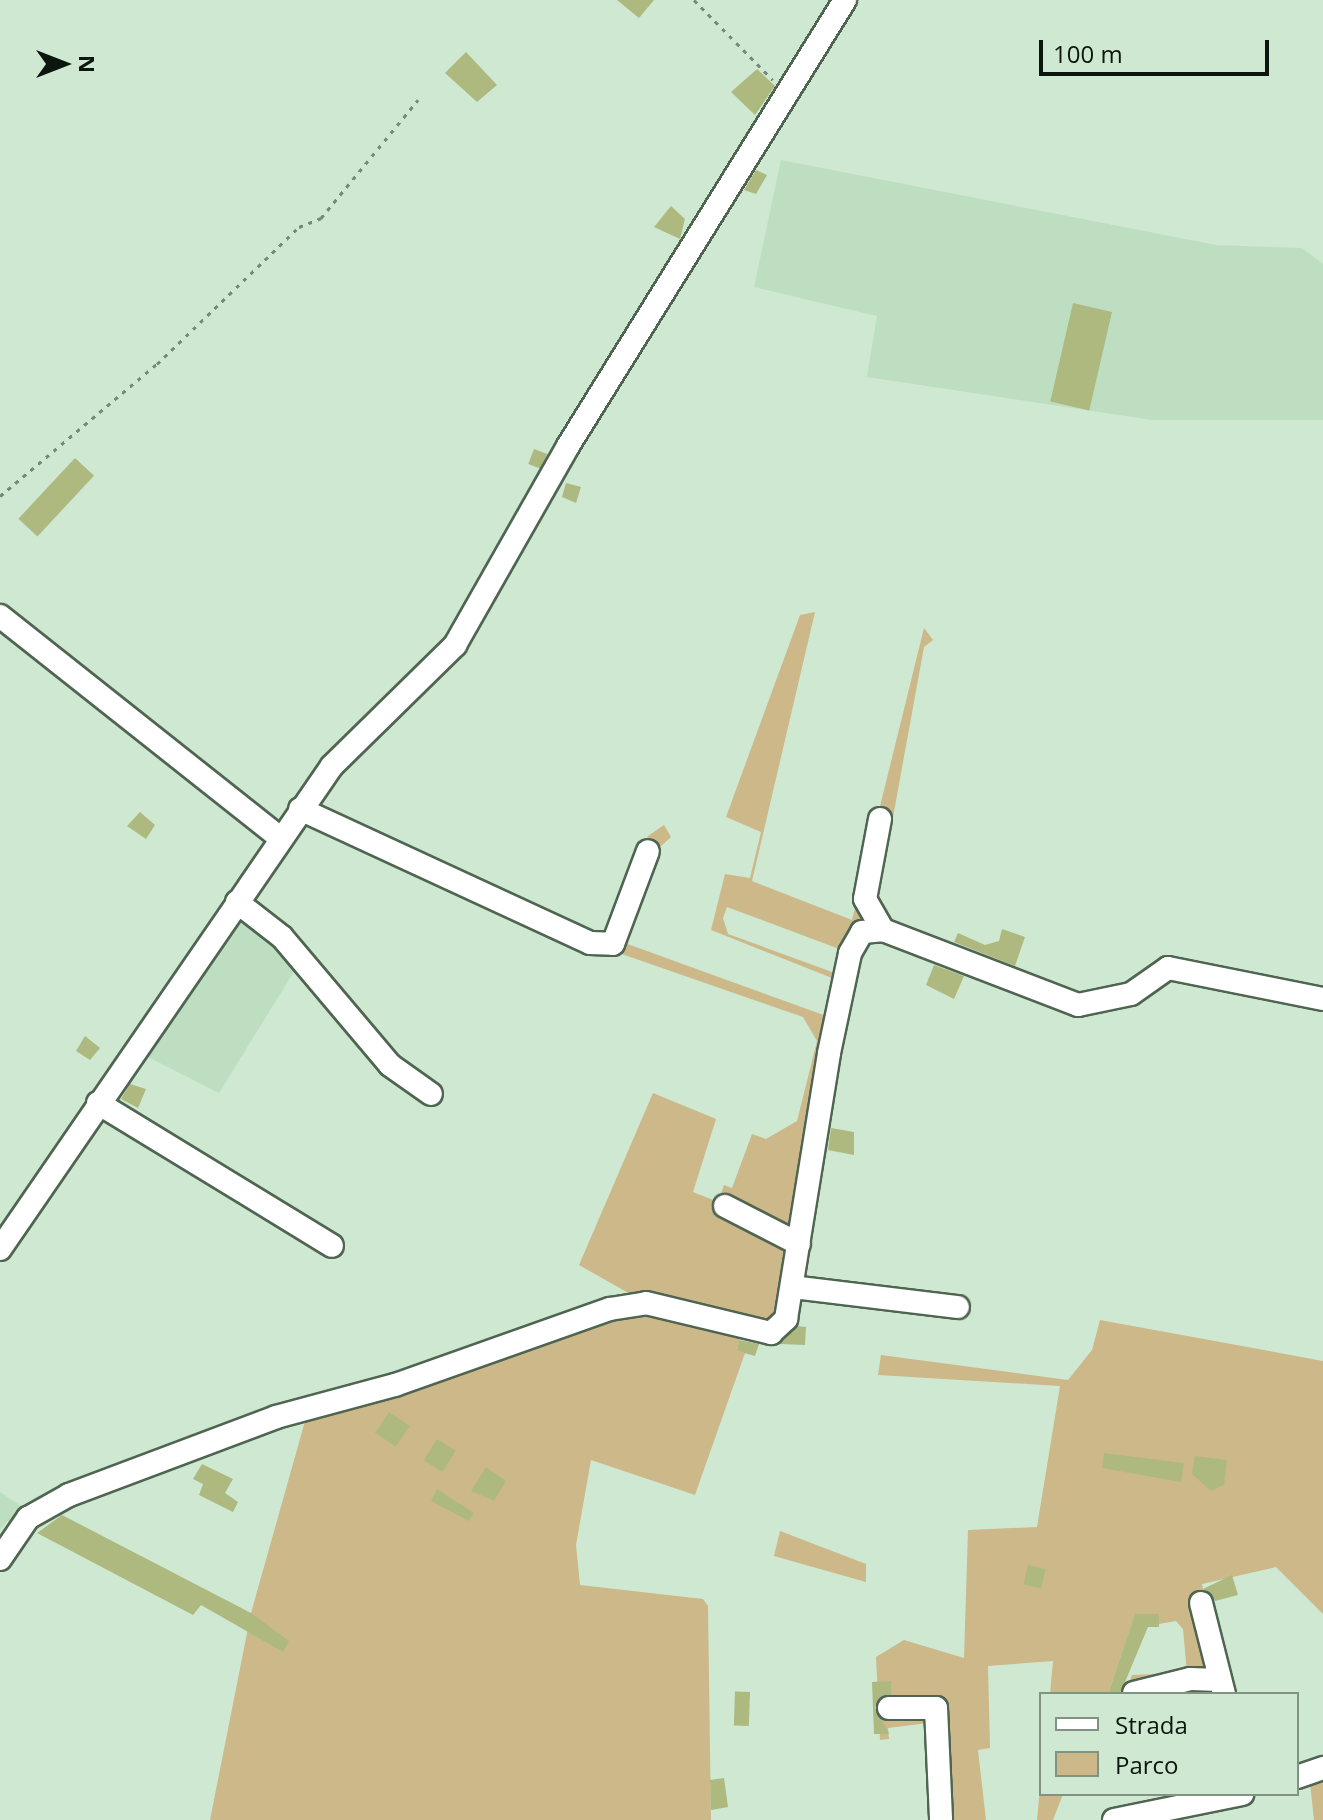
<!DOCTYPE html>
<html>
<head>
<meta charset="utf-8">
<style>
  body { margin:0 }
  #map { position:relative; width:1323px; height:1820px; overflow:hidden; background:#cee8d1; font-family:"Open Sans",sans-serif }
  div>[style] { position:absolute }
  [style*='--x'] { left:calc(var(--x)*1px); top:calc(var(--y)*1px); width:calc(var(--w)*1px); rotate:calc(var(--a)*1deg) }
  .built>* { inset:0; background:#bedec1 }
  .green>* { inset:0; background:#cdb889 }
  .building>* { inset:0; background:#aeb980; transform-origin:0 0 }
  .path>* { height:3px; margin-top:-1.5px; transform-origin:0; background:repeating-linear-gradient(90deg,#768878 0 4px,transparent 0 10px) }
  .roads { filter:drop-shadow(2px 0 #4f6551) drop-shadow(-2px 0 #4f6551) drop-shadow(0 2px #4f6551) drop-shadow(0 -2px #4f6551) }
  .minor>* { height:22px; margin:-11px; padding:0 11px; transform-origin:11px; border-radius:11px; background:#fff }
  span { translate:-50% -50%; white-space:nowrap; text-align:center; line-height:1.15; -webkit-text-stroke:7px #cee8d1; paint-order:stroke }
  .legend { position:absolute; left:1039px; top:1692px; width:260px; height:104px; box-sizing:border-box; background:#cee8d1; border:2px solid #819483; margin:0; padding:10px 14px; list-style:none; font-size:24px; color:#0d160e }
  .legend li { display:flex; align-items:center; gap:16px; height:40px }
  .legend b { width:40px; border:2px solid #819483 }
  .north { position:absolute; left:24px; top:24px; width:80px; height:80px; -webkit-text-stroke:6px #cee8d1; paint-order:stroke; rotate:90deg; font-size:22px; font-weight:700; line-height:32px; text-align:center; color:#0d160e }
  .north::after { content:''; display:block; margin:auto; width:28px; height:36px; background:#0d160e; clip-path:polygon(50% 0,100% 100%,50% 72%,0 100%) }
  .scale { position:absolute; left:1039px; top:40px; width:230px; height:36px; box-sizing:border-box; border:4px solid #0d160e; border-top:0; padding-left:10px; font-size:24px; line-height:28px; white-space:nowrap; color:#0d160e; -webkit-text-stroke:6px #cee8d1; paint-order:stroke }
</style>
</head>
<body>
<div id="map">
  <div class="built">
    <i style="clip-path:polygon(781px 160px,1216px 245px,1302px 248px,1323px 264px,1323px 420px,1152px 420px,867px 377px,877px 316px,754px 287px)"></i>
    <i style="clip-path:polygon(244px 910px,298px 965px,219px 1093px,142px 1054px)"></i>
    <i style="clip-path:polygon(0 1492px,26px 1509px,16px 1524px,7px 1521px,0 1530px)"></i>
  </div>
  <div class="green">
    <i style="clip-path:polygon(815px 612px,752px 881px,852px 920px,924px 628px,933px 640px,924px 647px,877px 905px,850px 953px,727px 907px,723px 918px,728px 934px,846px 977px,786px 1319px,741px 1331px,737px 1351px,745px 1353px,695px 1495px,591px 1460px,576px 1545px,580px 1585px,703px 1599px,708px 1606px,711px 1820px,210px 1820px,251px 1613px,309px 1407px,639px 1299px,579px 1265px,653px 1093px,716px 1119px,693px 1192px,718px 1202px,724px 1185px,732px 1188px,752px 1134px,766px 1139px,797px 1121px,817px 1041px,803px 1017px,590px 943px,581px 932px,611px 937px,648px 836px,664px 825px,671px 837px,650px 856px,622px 942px,829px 1017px,837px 980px,711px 930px,725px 874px,750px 878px,761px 832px,726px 817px,800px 615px)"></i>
    <i style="clip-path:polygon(1100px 1320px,1323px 1361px,1323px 1614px,1276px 1567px,1202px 1584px,1226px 1687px,1196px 1694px,1125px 1694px,1132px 1675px,1187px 1673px,1183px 1629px,1176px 1621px,1159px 1624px,1158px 1614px,1135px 1615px,1108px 1694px,1050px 1694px,1053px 1661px,988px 1666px,990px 1748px,978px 1750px,986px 1820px,946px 1820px,944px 1721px,888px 1728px,889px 1739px,880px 1740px,876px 1657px,904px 1640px,964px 1658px,968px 1530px,1037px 1527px,1060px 1386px,878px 1375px,881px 1355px,1068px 1380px,1092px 1350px)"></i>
    <i style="clip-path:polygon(780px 1531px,866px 1564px,866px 1582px,774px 1556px)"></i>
    <i style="clip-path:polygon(1323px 1777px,1323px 1820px,1314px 1820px,1310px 1783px)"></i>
    <i style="clip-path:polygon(1041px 1778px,1041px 1794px,1063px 1794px,1053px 1820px,1037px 1820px)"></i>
  </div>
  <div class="building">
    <i style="clip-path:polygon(617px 0,654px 0,639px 18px)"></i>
    <i style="clip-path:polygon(466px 52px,497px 85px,477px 102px,445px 73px)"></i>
    <i style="clip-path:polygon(757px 69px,775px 86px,755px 115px,731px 92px)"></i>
    <i style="clip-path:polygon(756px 170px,767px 175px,756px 194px,744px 190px)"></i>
    <i style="clip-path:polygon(671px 206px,685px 219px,680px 239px,654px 227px)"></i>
    <i style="left:1073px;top:303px;width:40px;height:101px;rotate:13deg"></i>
    <i style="left:534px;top:449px;width:14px;height:16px;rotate:21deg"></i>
    <i style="left:75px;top:458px;width:26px;height:83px;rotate:43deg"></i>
    <i style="clip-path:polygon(566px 483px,581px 487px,576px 503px,562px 497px)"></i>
    <i style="clip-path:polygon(140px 812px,155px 825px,146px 839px,127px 826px)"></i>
    <i style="clip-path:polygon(1002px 929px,1025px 937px,1015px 966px,954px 942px,958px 933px,985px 945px,999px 941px)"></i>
    <i style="clip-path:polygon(934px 965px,964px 976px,954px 999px,926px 985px)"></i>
    <i style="clip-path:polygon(85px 1036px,100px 1048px,90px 1060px,76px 1051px)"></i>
    <i style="clip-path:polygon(130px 1084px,146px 1089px,138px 1108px,121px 1099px)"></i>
    <i style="clip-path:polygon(831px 1128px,854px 1132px,854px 1155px,828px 1150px)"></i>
    <i style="clip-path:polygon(797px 1326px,806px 1327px,805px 1345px,780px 1344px)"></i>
    <i style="clip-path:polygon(739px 1340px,759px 1344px,755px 1356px,737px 1351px)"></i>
    <i style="left:389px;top:1412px;width:25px;height:25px;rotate:34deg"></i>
    <i style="left:437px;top:1439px;width:22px;height:25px;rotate:32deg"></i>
    <i style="clip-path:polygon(1104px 1453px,1184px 1463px,1181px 1482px,1102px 1468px)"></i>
    <i style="clip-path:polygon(1195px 1456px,1227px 1460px,1224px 1485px,1211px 1491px,1192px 1474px)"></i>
    <i style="clip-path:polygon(202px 1464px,233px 1479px,225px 1493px,238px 1502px,233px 1512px,199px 1495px,203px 1484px,193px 1479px)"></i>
    <i style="clip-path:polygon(486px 1467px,506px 1481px,494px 1501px,471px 1491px)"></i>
    <i style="clip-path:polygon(437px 1489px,474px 1513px,469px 1521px,431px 1501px)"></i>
    <i style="clip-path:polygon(62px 1515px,251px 1613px,289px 1641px,283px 1652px,201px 1605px,193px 1615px,37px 1533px)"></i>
    <i style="left:1028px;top:1565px;width:18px;height:20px;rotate:13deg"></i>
    <i style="clip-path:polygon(1232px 1575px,1238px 1595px,1215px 1601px,1203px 1589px)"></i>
    <i style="clip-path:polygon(1135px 1614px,1159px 1614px,1159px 1627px,1148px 1627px,1120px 1694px,1108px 1694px)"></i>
    <i style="clip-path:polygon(891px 1681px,891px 1694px,875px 1707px,889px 1734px,874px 1734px,872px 1682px)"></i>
    <i style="left:750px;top:1692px;width:34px;height:15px;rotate:92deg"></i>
    <i style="clip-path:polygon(724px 1778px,728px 1807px,711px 1810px,710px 1780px)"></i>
  </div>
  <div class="path">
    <i style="--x:694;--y:0;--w:112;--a:45.4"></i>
    <i style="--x:0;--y:496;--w:205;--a:-40.1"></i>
    <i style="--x:157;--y:364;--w:197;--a:-44"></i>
    <i style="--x:299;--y:227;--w:24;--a:-22"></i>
    <i style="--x:321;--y:218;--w:153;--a:-50.6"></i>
  </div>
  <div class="roads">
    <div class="minor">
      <i style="--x:0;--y:616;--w:356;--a:38.4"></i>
      <i style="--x:300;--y:809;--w:319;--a:24.8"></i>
      <i style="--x:590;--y:943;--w:23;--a:2"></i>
      <i style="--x:613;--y:944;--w:99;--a:-69.4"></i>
      <i style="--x:880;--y:819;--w:81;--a:100.6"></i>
      <i style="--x:865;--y:899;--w:36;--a:60"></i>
      <i style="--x:237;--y:902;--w:57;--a:37.9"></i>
      <i style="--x:282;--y:937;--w:167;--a:49.8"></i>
      <i style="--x:390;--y:1065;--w:50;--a:35.3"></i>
      <i style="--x:98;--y:1103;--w:274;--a:31.4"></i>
      <i style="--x:725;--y:1206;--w:83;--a:27.2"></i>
      <i style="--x:0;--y:1249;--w:586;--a:-55.5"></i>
      <i style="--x:332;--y:766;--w:173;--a:-44.5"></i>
      <i style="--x:455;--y:645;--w:229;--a:-60.4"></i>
      <i style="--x:568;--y:446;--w:525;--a:-58.16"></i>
      <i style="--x:792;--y:1287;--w:167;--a:6.9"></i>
      <i style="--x:0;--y:1559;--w:50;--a:-55.7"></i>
      <i style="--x:28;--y:1518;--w:47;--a:-29.3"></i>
      <i style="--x:69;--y:1495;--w:221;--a:-20.6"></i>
      <i style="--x:276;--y:1417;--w:123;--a:-15.1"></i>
      <i style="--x:395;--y:1385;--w:228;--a:-19.5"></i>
      <i style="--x:610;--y:1309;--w:36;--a:-9"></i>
      <i style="--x:646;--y:1303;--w:129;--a:13.5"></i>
      <i style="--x:771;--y:1333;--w:21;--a:-43"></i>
      <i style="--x:786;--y:1319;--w:269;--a:-80.8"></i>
      <i style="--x:829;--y:1053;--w:102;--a:-78.1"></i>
      <i style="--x:850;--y:953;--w:24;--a:-60"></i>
      <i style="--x:862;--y:932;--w:21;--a:-5"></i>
      <i style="--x:883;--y:930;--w:209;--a:21"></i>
      <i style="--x:1078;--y:1005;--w:54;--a:-11.7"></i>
      <i style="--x:1131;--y:994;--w:45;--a:-35.1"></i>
      <i style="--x:1168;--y:968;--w:158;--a:11.3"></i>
      <i style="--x:1201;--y:1603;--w:94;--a:75.8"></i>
      <i style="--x:1134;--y:1693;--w:58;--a:-14"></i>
      <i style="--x:1190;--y:1679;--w:30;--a:2"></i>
      <i style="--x:889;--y:1708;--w:47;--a:0"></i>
      <i style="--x:936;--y:1708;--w:112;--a:87.4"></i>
      <i style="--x:1297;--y:1777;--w:28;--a:-19"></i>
      <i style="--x:1114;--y:1820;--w:131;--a:-11.5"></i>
    </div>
  </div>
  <ul class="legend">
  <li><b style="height:10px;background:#fff"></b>Strada</li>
  <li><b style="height:22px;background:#cdb889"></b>Parco</li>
  </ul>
  <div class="north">N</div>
  <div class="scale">100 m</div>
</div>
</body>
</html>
